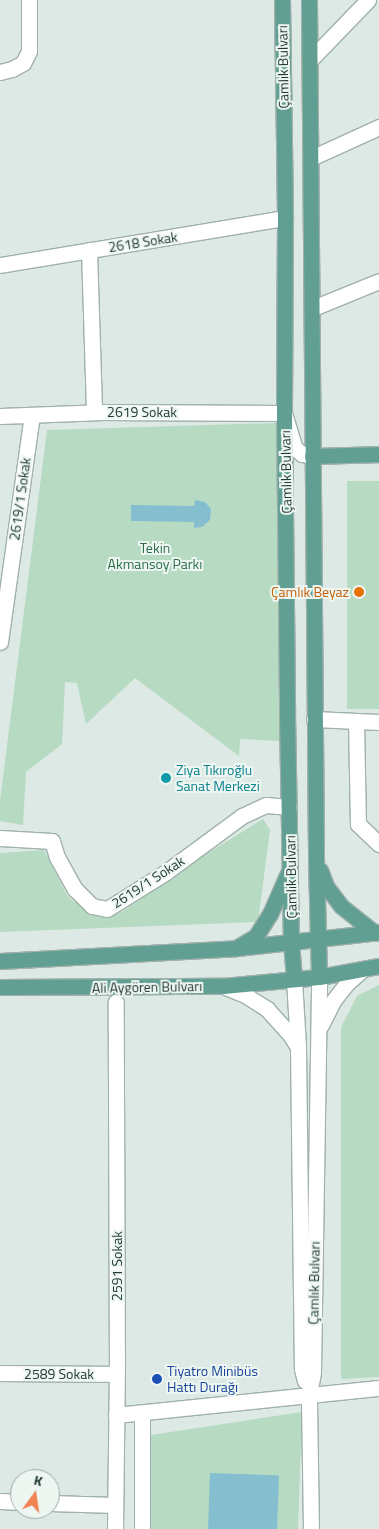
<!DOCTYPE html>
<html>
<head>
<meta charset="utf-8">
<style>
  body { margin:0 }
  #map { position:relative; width:379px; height:1529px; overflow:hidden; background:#dde9e5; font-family:"Titillium Web",sans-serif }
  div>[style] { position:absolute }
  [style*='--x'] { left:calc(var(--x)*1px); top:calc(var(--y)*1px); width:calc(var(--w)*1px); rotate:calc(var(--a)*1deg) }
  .green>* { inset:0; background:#b6dbc2; transform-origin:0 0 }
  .water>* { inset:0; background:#85bfcf; transform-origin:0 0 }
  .roads { filter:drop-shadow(1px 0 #a0b1ac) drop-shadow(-1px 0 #a0b1ac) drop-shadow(0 1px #a0b1ac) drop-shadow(0 -1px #a0b1ac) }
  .minor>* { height:15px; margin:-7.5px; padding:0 7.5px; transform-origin:7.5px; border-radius:7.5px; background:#fff }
  .major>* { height:15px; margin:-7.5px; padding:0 7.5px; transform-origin:7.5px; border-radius:7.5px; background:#629f93 }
  .dots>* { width:14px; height:14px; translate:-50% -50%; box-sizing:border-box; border:2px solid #eef6f2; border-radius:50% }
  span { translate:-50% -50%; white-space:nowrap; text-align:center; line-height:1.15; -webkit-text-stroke:4px #eef6f2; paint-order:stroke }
  .street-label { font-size:14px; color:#1f3933 }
  .park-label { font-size:14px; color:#2a6f49 }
  .food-label { font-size:14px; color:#c56008 }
  .right { translate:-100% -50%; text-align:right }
  .culture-label { font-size:14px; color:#0d838f }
  .left { translate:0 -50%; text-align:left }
  .transit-label { font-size:14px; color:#164399 }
  .north { position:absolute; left:10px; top:1469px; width:50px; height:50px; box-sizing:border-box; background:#eef6f2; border:1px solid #9baaa6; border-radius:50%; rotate:14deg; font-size:14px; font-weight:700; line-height:20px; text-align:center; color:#1f3933 }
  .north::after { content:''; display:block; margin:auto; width:18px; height:22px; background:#f18353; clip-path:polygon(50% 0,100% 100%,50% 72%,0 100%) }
</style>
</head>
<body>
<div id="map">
  <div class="green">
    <i style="clip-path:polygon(276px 423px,280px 741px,240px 739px,239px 756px,135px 678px,86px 724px,77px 683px,65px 682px,62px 744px,26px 772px,23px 825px,0 821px,0 801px,47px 430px)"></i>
    <i style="left:379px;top:481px;width:228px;height:32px;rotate:90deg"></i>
    <i style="clip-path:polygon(263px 819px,270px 830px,258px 922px,0 932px,0 853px,44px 850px,68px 897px,93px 915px,120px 913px,203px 856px)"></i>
    <i style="clip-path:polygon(379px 985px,379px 1377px,341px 1379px,341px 1027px,357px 996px)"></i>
    <i style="clip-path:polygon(302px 1412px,298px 1529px,142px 1529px,145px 1436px)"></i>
  </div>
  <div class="water">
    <i style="clip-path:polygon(195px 500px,205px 502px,211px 509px,210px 520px,202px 527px,194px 528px,194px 522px,131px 521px,131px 505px,194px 506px)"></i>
    <i style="left:210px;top:1473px;width:69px;height:56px;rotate:2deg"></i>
  </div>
  <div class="roads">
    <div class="minor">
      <i style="--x:311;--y:59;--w:82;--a:-46"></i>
      <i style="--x:0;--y:72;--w:12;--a:-14"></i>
      <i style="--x:12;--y:69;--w:13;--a:-29"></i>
      <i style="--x:23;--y:63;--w:13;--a:-63"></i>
      <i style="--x:29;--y:51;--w:51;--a:-90"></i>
      <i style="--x:311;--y:158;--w:75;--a:-24.5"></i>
      <i style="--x:89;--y:250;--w:162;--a:88.2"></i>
      <i style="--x:0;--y:265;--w:289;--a:-9.4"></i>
      <i style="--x:313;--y:308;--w:71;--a:-22.2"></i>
      <i style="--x:0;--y:416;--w:104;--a:-2.2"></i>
      <i style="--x:104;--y:412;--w:180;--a:0.3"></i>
      <i style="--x:284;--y:413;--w:37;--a:73"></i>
      <i style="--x:295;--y:448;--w:9;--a:41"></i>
      <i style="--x:302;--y:454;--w:10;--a:11"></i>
      <i style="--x:0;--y:642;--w:229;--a:-82"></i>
      <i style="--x:314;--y:719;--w:65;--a:2.6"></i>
      <i style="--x:356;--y:721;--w:103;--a:88.9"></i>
      <i style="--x:358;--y:824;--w:29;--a:44"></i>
      <i style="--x:0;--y:838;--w:52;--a:3.3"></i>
      <i style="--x:52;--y:841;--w:17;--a:73"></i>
      <i style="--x:57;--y:857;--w:37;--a:61"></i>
      <i style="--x:75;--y:889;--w:24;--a:45"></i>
      <i style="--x:92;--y:906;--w:15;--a:11"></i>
      <i style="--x:107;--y:909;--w:70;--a:-32.1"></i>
      <i style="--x:166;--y:872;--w:94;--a:-36.4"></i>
      <i style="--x:242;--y:816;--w:26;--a:-25"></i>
      <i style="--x:266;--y:805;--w:23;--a:5"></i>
      <i style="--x:294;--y:979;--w:68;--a:86.6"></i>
      <i style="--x:298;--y:1047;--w:322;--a:89.3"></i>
      <i style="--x:302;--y:1369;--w:12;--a:76"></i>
      <i style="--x:223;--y:986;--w:24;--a:22"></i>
      <i style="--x:245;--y:995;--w:26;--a:32"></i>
      <i style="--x:267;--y:1009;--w:36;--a:48"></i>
      <i style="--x:291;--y:1036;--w:13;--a:58"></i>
      <i style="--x:321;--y:1025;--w:27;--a:-63"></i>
      <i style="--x:333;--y:1001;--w:23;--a:-52"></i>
      <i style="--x:347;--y:983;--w:21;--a:-41"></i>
      <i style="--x:0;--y:1373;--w:117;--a:0.5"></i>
      <i style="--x:142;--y:1413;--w:116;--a:90"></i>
      <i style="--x:116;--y:1415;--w:264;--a:-5.9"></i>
      <i style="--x:0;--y:1501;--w:20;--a:3"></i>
      <i style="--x:50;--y:1503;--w:65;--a:1.8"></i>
      <i style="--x:115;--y:1529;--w:155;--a:-89.3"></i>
      <i style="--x:117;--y:1374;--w:372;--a:-90.2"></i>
      <i style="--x:311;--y:1529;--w:134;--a:-90.9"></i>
      <i style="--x:309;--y:1395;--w:23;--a:-80"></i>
      <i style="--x:313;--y:1372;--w:395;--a:-89.1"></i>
    </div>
    <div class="major">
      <i style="--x:282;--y:0;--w:218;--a:89.2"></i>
      <i style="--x:285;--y:218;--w:195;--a:90.3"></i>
      <i style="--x:284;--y:413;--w:301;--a:89.4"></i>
      <i style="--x:287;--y:714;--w:229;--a:89"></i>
      <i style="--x:291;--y:943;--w:36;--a:85"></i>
      <i style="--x:309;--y:0;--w:860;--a:89.53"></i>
      <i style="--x:316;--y:860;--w:117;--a:88.5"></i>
      <i style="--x:312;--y:456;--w:67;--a:-1.7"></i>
      <i style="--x:320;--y:870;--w:17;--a:69"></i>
      <i style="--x:326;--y:886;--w:25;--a:53"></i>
      <i style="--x:341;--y:906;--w:43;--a:38.5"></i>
      <i style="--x:238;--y:947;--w:21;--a:-31"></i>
      <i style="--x:256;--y:936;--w:26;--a:-58"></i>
      <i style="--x:270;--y:914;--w:45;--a:-66.3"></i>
      <i style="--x:0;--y:961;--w:237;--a:-3.1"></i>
      <i style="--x:237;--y:948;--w:143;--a:-6.4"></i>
      <i style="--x:0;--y:987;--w:223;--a:-0.3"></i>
      <i style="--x:223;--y:986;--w:96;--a:-5.4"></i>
      <i style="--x:319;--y:977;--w:61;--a:-10.4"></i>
    </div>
  </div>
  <div class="dots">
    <i style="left:359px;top:592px;background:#e8710a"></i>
    <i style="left:166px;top:778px;background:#0f9aa8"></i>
    <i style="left:157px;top:1379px;background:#1a4fb4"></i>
  </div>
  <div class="street-label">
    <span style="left:283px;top:67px;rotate:-91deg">Çamlık Bulvarı</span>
    <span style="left:143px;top:242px;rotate:-9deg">2618 Sokak</span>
    <span style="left:142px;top:412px">2619 Sokak</span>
    <span style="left:286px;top:472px;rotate:-91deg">Çamlık Bulvarı</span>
    <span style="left:20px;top:499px;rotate:-82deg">2619/1 Sokak</span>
    <span style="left:291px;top:877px;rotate:-91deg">Çamlık Bulvarı</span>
    <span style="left:148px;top:882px;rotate:-33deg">2619/1 Sokak</span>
    <span style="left:147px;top:987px;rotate:-1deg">Ali Aygören Bulvarı</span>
    <span style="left:117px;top:1266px;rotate:-90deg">2591 Sokak</span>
    <span style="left:314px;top:1283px;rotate:-89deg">Çamlık Bulvarı</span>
    <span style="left:59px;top:1374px">2589 Sokak</span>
  </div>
  <div class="park-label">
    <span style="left:155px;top:556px">Tekin<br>Akmansoy Parkı</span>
  </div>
  <div class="food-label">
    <span class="right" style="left:349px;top:592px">Çamlık Beyaz</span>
  </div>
  <div class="culture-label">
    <span class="left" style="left:176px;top:778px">Ziya Tıkıroğlu<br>Sanat Merkezi</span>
  </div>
  <div class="transit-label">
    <span class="left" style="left:167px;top:1379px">Tiyatro Minibüs<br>Hattı Durağı</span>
  </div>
  <div class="north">K</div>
</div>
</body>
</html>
